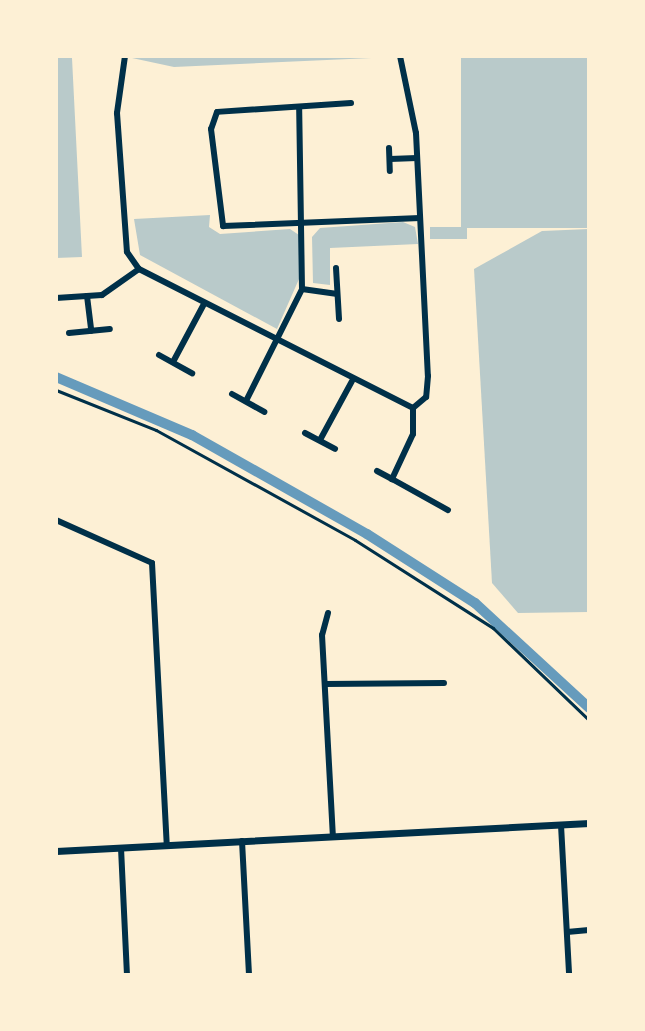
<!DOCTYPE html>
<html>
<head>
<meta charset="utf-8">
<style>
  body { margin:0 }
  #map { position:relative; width:645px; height:1031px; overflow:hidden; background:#fdf0d5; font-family:Montserrat,sans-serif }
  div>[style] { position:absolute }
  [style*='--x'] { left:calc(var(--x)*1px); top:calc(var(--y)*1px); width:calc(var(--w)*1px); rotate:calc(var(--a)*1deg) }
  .green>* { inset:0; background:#b9caca; transform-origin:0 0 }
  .canal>* { height:10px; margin:-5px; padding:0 5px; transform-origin:5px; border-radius:5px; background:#669bbc }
  .service>* { height:3px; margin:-1.5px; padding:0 1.5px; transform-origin:1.5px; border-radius:1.5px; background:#003049 }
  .minor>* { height:6px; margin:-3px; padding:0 3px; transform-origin:3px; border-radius:3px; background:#003049 }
  .tertiary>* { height:7px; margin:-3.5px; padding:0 3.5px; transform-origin:3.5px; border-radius:3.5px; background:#003049 }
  span { translate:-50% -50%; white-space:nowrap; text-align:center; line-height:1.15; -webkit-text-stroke:6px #fdf0d5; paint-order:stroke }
  .frame { position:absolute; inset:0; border:58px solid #fdf0d5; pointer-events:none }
</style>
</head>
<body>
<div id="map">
  <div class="green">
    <i style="clip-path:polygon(56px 56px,116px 56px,72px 58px,82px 257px,56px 258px)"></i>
    <i style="left:461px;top:56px;width:126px;height:172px"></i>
    <i style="clip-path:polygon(394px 57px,174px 67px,132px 58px,133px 56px)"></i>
    <i style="clip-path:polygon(210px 215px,209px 227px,220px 234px,290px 229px,299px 235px,299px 279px,277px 329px,140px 255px,134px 219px)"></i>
    <i style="clip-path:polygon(403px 222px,415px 227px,418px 244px,330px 248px,330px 285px,313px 283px,312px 237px,320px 228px)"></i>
    <i style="left:467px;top:227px;width:12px;height:37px;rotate:90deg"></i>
    <i style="clip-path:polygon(589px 229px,589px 612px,518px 613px,492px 583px,474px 269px,542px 231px)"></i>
  </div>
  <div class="canal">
    <i style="--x:56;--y:377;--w:148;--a:23.1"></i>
    <i style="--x:192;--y:435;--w:201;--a:29.5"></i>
    <i style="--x:367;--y:534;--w:128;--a:32.6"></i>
    <i style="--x:475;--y:603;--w:155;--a:42.6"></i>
  </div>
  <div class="service">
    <i style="--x:56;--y:390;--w:108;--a:21.8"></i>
    <i style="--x:156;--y:430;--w:227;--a:28.9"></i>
    <i style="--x:355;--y:540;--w:164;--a:32.5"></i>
    <i style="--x:493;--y:628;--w:133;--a:43.8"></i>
  </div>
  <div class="minor">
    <i style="--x:125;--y:56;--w:58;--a:98"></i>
    <i style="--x:117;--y:113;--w:139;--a:85.9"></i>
    <i style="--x:127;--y:252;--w:21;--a:55"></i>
    <i style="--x:139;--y:269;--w:307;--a:26.9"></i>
    <i style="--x:400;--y:56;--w:79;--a:78.3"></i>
    <i style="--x:416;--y:133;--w:243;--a:87.2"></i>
    <i style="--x:428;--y:376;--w:21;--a:95"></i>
    <i style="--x:426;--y:397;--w:17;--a:140"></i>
    <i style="--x:351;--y:103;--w:134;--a:176.2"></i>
    <i style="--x:217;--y:112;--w:18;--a:109"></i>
    <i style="--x:211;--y:129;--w:98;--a:82.9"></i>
    <i style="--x:223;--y:226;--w:197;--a:-2.3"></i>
    <i style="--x:389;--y:148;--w:23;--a:88"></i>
    <i style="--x:390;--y:159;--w:27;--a:-2"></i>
    <i style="--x:336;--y:268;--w:51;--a:86.6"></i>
    <i style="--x:302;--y:289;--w:34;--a:8"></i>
    <i style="--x:87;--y:296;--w:35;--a:83"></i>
    <i style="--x:56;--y:298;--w:46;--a:-3.7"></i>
    <i style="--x:102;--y:295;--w:45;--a:-35.1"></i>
    <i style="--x:69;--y:333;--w:41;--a:-5.6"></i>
    <i style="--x:159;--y:355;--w:38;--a:29"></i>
    <i style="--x:173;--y:362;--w:66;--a:-61.9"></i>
    <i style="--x:232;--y:394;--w:37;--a:29"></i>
    <i style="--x:246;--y:401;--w:125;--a:-63.4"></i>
    <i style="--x:302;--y:289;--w:182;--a:-90.9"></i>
    <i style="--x:413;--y:408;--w:26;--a:90"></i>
    <i style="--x:413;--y:434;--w:50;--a:115"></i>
    <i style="--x:392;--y:479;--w:64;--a:29"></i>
    <i style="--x:305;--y:433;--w:34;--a:28"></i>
    <i style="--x:320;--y:440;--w:67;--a:-61.5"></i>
    <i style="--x:377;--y:471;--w:17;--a:28"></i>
    <i style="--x:56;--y:520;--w:105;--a:24.1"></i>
    <i style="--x:152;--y:563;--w:282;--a:87"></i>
    <i style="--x:328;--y:613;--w:23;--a:105"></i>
    <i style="--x:322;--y:635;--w:202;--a:86.9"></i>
    <i style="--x:325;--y:684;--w:119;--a:-0.5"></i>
    <i style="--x:561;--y:825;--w:150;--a:86.9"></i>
    <i style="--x:242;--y:841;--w:134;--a:87"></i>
    <i style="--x:121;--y:848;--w:127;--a:87.3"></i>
    <i style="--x:567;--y:932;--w:22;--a:-5"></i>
  </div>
  <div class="tertiary">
    <i style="--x:56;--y:851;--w:534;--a:-3.01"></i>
  </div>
  <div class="frame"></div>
</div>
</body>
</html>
